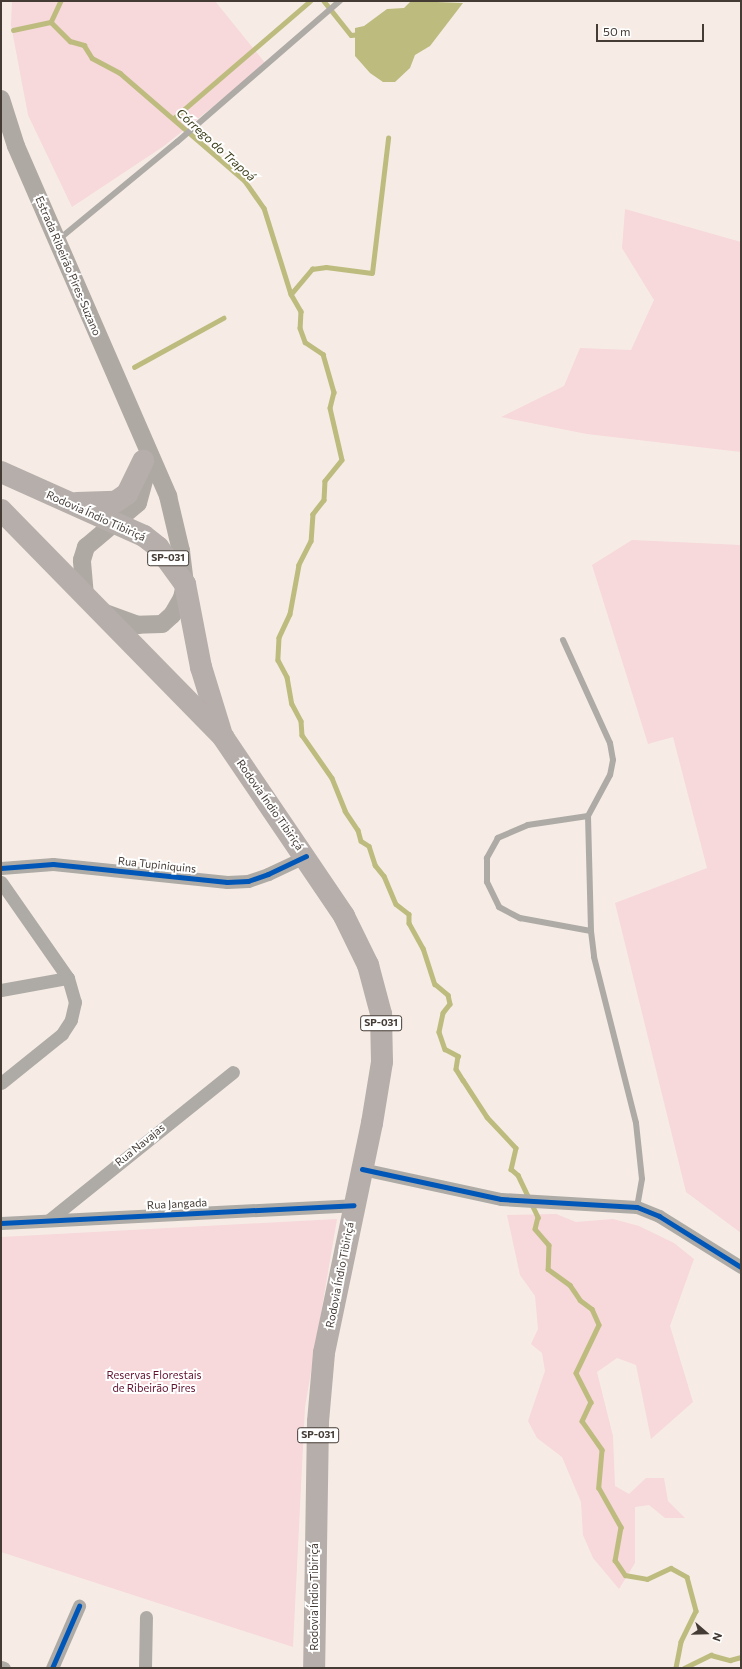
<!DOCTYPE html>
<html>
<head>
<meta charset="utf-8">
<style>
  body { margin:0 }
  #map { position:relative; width:742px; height:1669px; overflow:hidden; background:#f6ece5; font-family:Commissioner,sans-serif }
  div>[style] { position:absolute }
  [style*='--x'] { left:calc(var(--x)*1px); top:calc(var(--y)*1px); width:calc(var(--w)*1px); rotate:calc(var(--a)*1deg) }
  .green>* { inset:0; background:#f7d8db }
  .water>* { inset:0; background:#bdbc7e }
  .stream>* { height:4.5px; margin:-2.25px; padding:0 2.25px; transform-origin:2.25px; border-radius:2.25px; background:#bdbc7e }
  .service>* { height:6px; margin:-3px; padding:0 3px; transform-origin:3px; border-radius:3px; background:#aeaba6 }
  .minor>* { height:13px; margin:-6.5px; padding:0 6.5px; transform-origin:6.5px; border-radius:6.5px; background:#aeaba6 }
  .secondary>* { height:18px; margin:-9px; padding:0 9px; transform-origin:9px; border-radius:9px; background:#afa9a4 }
  .trunk>* { height:22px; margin:-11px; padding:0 11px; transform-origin:11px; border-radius:11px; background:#b6aeaa }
  .cycleway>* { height:5px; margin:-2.5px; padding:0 2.5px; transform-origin:2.5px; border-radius:2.5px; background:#0057b8 }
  span { translate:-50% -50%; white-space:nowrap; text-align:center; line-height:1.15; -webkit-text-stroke:4px #fff; paint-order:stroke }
  .shield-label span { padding:1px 3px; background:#fff; border:1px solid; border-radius:3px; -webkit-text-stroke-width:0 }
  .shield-label { font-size:10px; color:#443b35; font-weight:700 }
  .street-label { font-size:11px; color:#443b35 }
  .park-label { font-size:11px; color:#60122f }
  .water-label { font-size:12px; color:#3c3d19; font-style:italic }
  .frame { position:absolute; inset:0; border:2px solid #443b35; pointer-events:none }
  .north { position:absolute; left:686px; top:1613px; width:40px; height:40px; -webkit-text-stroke:3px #fff; paint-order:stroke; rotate:110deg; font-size:11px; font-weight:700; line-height:16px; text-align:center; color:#443b35 }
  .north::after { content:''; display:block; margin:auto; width:14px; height:18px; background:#443b35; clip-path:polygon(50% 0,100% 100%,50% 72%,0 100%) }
  .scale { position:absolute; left:596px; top:24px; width:108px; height:18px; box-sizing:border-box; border:2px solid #443b35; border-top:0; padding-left:5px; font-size:12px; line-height:14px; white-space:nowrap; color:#443b35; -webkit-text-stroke:3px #fff; paint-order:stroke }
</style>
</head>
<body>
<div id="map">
  <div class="green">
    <i style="clip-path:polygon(12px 1px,215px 1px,266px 64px,164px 146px,72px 207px,28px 115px,11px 25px)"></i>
    <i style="clip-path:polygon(625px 209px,741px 242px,741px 452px,587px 434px,501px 417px,564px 386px,580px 348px,631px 350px,654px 300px,622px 248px)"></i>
    <i style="clip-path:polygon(632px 540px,741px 545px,741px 1233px,686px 1192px,615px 903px,707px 868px,673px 737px,648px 744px,592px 565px)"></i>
    <i style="clip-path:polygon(556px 1214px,576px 1222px,613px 1219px,639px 1226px,674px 1243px,694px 1259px,670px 1326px,693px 1402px,651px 1439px,636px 1365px,617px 1358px,597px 1372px,613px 1436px,615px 1486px,629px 1494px,646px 1478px,664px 1478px,668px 1501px,685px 1518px,665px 1518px,649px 1505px,635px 1507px,635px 1563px,619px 1589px,593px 1558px,583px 1535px,581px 1502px,562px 1457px,537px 1438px,528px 1421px,545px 1371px,542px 1353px,531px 1344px,538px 1329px,535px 1296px,520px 1275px,507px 1215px)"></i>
    <i style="clip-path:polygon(337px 1219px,305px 1407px,293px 1647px,1px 1552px,1px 1237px)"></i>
  </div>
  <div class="water">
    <i style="clip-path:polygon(411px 1px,463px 3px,430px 46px,415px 55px,410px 68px,395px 82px,383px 82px,370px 73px,355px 56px,355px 28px,364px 26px,387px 9px,404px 8px)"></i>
  </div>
  <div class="stream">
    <i style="--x:61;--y:1;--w:23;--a:115"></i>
    <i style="--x:51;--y:22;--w:27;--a:45"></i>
    <i style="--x:70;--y:41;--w:15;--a:16"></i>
    <i style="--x:84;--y:45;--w:15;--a:58"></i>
    <i style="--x:92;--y:58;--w:32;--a:28"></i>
    <i style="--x:120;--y:73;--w:165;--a:40.8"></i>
    <i style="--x:245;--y:181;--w:33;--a:55"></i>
    <i style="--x:264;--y:208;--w:90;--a:72.6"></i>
    <i style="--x:291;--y:294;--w:20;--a:60"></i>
    <i style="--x:301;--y:311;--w:17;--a:93"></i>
    <i style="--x:300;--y:328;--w:15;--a:70"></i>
    <i style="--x:305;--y:342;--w:22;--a:34"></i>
    <i style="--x:323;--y:354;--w:40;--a:74"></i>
    <i style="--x:334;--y:392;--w:16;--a:104"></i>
    <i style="--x:330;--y:408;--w:53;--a:77"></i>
    <i style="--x:342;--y:460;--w:27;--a:129"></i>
    <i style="--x:325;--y:481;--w:19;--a:93"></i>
    <i style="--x:324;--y:500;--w:18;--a:128"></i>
    <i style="--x:313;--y:514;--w:27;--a:94"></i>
    <i style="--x:311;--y:541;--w:27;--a:117"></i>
    <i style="--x:299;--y:565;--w:50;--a:100.4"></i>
    <i style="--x:290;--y:614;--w:26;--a:115"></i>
    <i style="--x:279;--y:638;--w:22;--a:93"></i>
    <i style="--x:278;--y:660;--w:19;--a:62"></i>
    <i style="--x:287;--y:677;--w:27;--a:80"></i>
    <i style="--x:292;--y:704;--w:19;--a:62"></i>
    <i style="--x:301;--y:721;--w:14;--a:86"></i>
    <i style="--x:302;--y:735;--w:52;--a:55.1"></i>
    <i style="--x:332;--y:778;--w:35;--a:68"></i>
    <i style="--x:345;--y:811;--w:23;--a:56"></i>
    <i style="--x:358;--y:830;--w:11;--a:75"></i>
    <i style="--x:361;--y:841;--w:9;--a:32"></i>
    <i style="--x:369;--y:846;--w:20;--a:72"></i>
    <i style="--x:375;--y:865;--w:14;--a:51"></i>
    <i style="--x:384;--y:876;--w:30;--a:67"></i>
    <i style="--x:396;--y:904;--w:16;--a:38"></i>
    <i style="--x:409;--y:914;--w:9;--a:90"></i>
    <i style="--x:409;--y:923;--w:29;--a:61"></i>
    <i style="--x:423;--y:948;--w:38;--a:72"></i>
    <i style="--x:435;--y:984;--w:17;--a:40"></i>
    <i style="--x:448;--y:995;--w:9;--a:77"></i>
    <i style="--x:450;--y:1004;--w:11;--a:128"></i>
    <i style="--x:443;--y:1013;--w:19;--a:102"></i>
    <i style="--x:439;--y:1032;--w:18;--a:71"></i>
    <i style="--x:445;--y:1049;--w:15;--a:28"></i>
    <i style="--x:458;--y:1056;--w:13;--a:99"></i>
    <i style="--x:456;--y:1069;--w:13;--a:58"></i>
    <i style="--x:463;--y:1080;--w:44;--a:57"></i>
    <i style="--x:487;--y:1117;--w:42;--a:46.9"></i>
    <i style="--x:516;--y:1148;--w:22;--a:103"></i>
    <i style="--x:511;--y:1169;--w:9;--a:41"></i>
    <i style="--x:518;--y:1175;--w:47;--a:64.5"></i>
    <i style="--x:538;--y:1217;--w:12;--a:104"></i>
    <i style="--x:535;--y:1229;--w:21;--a:49"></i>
    <i style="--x:549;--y:1245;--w:24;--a:92"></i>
    <i style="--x:548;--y:1269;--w:27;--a:36"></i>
    <i style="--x:570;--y:1285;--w:18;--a:56"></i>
    <i style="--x:580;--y:1300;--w:15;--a:37"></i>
    <i style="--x:592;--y:1309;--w:17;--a:66"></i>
    <i style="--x:599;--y:1325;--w:53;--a:115.6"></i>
    <i style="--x:576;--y:1373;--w:33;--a:63"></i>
    <i style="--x:591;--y:1402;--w:21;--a:115"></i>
    <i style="--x:582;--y:1421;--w:35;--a:55"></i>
    <i style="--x:602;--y:1450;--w:38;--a:95"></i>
    <i style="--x:599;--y:1488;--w:45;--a:60.6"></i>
    <i style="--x:621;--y:1527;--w:34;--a:100"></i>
    <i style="--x:615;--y:1560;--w:18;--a:56"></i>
    <i style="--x:625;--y:1575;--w:22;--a:10"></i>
    <i style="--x:647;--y:1579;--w:26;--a:-25"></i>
    <i style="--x:671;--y:1568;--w:18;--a:29"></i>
    <i style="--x:687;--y:1577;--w:35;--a:75"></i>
    <i style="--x:696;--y:1611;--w:34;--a:116"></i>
    <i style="--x:681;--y:1642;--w:26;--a:101"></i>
    <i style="--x:324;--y:1;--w:43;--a:51.5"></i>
    <i style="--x:351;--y:35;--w:9;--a:-6"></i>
    <i style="--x:13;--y:30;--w:39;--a:-12"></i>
    <i style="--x:174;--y:118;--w:179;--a:-40.7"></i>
    <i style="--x:291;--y:294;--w:33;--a:-50"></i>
    <i style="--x:312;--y:269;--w:14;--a:-8"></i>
    <i style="--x:326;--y:267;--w:46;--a:7.4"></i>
    <i style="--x:372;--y:273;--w:136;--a:-83.2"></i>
    <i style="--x:134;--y:367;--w:102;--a:-28.8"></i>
    <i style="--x:684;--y:1668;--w:30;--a:-26"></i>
    <i style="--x:711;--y:1655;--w:20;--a:15"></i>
    <i style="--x:730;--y:1660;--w:11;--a:-15"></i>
  </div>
  <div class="service">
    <i style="--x:58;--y:240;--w:154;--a:-39.5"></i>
    <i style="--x:177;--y:142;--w:216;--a:-40.9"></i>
    <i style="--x:563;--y:640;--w:113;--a:65.5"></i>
    <i style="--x:610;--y:743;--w:17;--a:80"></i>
    <i style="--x:613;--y:760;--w:15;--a:101"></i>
    <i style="--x:610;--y:775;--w:47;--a:118.2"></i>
    <i style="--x:588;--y:816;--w:115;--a:88.5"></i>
    <i style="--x:591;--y:931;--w:26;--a:83"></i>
    <i style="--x:594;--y:957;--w:171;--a:75.8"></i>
    <i style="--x:636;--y:1123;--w:56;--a:83.9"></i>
    <i style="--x:642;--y:1179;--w:28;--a:100"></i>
    <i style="--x:588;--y:816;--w:61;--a:171.5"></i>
    <i style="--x:528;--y:825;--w:33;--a:157"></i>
    <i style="--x:498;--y:838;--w:23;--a:119"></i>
    <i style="--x:487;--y:858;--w:24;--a:90"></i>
    <i style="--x:487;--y:882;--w:28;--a:64"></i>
    <i style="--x:499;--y:907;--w:24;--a:28"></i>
    <i style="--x:520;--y:918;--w:72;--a:10.4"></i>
  </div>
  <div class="minor">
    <i style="--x:1;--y:868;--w:52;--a:-4.4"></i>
    <i style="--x:53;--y:864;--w:175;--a:5.9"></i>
    <i style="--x:227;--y:882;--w:21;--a:-3"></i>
    <i style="--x:248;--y:881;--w:21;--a:-19"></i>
    <i style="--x:268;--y:874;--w:42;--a:-25.3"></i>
    <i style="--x:1;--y:882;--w:117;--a:55.1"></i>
    <i style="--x:68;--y:978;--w:25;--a:74"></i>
    <i style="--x:75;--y:1002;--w:18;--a:103"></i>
    <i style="--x:71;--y:1020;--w:17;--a:123"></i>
    <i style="--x:62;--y:1034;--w:78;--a:141.2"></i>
    <i style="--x:1;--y:990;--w:68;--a:-10.2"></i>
    <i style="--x:362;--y:1169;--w:142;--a:12.2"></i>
    <i style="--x:501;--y:1199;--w:136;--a:3.4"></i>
    <i style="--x:637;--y:1207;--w:24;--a:22"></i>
    <i style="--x:659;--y:1216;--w:97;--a:31.9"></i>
    <i style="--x:49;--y:1220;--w:236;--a:-38.8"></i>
    <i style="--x:1;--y:1223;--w:353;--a:-2.9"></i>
    <i style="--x:1;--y:1667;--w:3;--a:18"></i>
    <i style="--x:52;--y:1668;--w:68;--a:-66.5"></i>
    <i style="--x:145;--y:1668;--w:51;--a:-88.9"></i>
  </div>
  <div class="secondary">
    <i style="--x:1;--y:99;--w:49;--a:72.3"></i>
    <i style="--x:16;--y:146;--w:382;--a:66.5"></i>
    <i style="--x:168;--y:496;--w:57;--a:76.7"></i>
    <i style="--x:181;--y:551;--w:33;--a:83"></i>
    <i style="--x:185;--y:584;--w:14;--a:102"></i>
    <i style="--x:182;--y:598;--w:20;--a:120"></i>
    <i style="--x:172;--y:615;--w:13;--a:138"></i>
    <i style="--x:162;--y:624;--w:24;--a:178"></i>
    <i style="--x:138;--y:625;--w:38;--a:-160"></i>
    <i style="--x:85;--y:596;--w:36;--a:-95"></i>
    <i style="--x:82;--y:560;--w:14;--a:-73"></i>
    <i style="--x:86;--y:547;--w:68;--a:-40.2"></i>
    <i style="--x:138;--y:503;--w:24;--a:-75"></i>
    <i style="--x:144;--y:480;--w:17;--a:-93"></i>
  </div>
  <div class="trunk">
    <i style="--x:1;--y:472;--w:157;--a:24.1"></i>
    <i style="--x:144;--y:536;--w:18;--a:38"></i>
    <i style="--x:158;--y:547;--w:46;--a:53.9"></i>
    <i style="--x:185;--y:584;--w:85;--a:79.1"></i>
    <i style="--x:201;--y:667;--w:68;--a:72.9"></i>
    <i style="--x:77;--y:503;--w:38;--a:-2"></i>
    <i style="--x:115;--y:502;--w:14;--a:-34"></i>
    <i style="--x:127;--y:494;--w:37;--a:-64"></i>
    <i style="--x:1;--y:510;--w:318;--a:45.6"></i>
    <i style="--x:223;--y:737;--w:216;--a:55.9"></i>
    <i style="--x:344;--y:916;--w:55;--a:63.9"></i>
    <i style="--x:368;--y:965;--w:51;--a:75.1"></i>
    <i style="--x:381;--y:1014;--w:48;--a:88.8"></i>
    <i style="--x:382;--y:1062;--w:62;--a:99.3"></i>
    <i style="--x:372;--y:1123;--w:235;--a:101.8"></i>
    <i style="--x:324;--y:1353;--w:69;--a:95"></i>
    <i style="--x:318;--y:1422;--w:246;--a:90.9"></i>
  </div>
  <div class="cycleway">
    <i style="--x:1;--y:868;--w:52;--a:-4.4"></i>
    <i style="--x:53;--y:864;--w:175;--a:5.9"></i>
    <i style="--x:227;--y:882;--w:21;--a:-3"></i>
    <i style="--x:248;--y:881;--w:21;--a:-19"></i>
    <i style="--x:268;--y:874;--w:42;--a:-25.3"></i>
    <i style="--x:362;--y:1169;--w:142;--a:12.2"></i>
    <i style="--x:501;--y:1199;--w:136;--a:3.4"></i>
    <i style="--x:637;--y:1207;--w:24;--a:22"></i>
    <i style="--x:659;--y:1216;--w:97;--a:31.9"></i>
    <i style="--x:1;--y:1223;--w:353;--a:-2.9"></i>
    <i style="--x:52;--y:1668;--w:68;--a:-66.5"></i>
  </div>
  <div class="shield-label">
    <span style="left:168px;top:558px">SP-031</span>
    <span style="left:381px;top:1023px">SP-031</span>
    <span style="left:318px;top:1435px">SP-031</span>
  </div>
  <div class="street-label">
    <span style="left:68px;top:266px;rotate:67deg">Estrada Ribeirão Pires-Suzano</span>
    <span style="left:96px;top:516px;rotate:24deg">Rodovia Índio Tibiriçá</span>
    <span style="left:270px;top:805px;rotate:55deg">Rodovia Índio Tibiriçá</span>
    <span style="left:157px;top:865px;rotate:6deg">Rua Tupiniquins</span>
    <span style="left:140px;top:1145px;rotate:-39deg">Rua Navajas</span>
    <span style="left:177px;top:1204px;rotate:-3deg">Rua Jangada</span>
    <span style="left:340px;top:1275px;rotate:-79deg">Rodovia Índio Tibiriçá</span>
    <span style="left:314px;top:1597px;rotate:-90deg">Rodovia Índio Tibiriçá</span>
  </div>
  <div class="park-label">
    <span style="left:154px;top:1382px">Reservas Florestais<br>de Ribeirão Pires</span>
  </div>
  <div class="water-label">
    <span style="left:216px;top:145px;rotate:42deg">Córrego do Trapoá</span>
  </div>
  <div class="frame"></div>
  <div class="north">N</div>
  <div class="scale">50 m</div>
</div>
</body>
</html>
